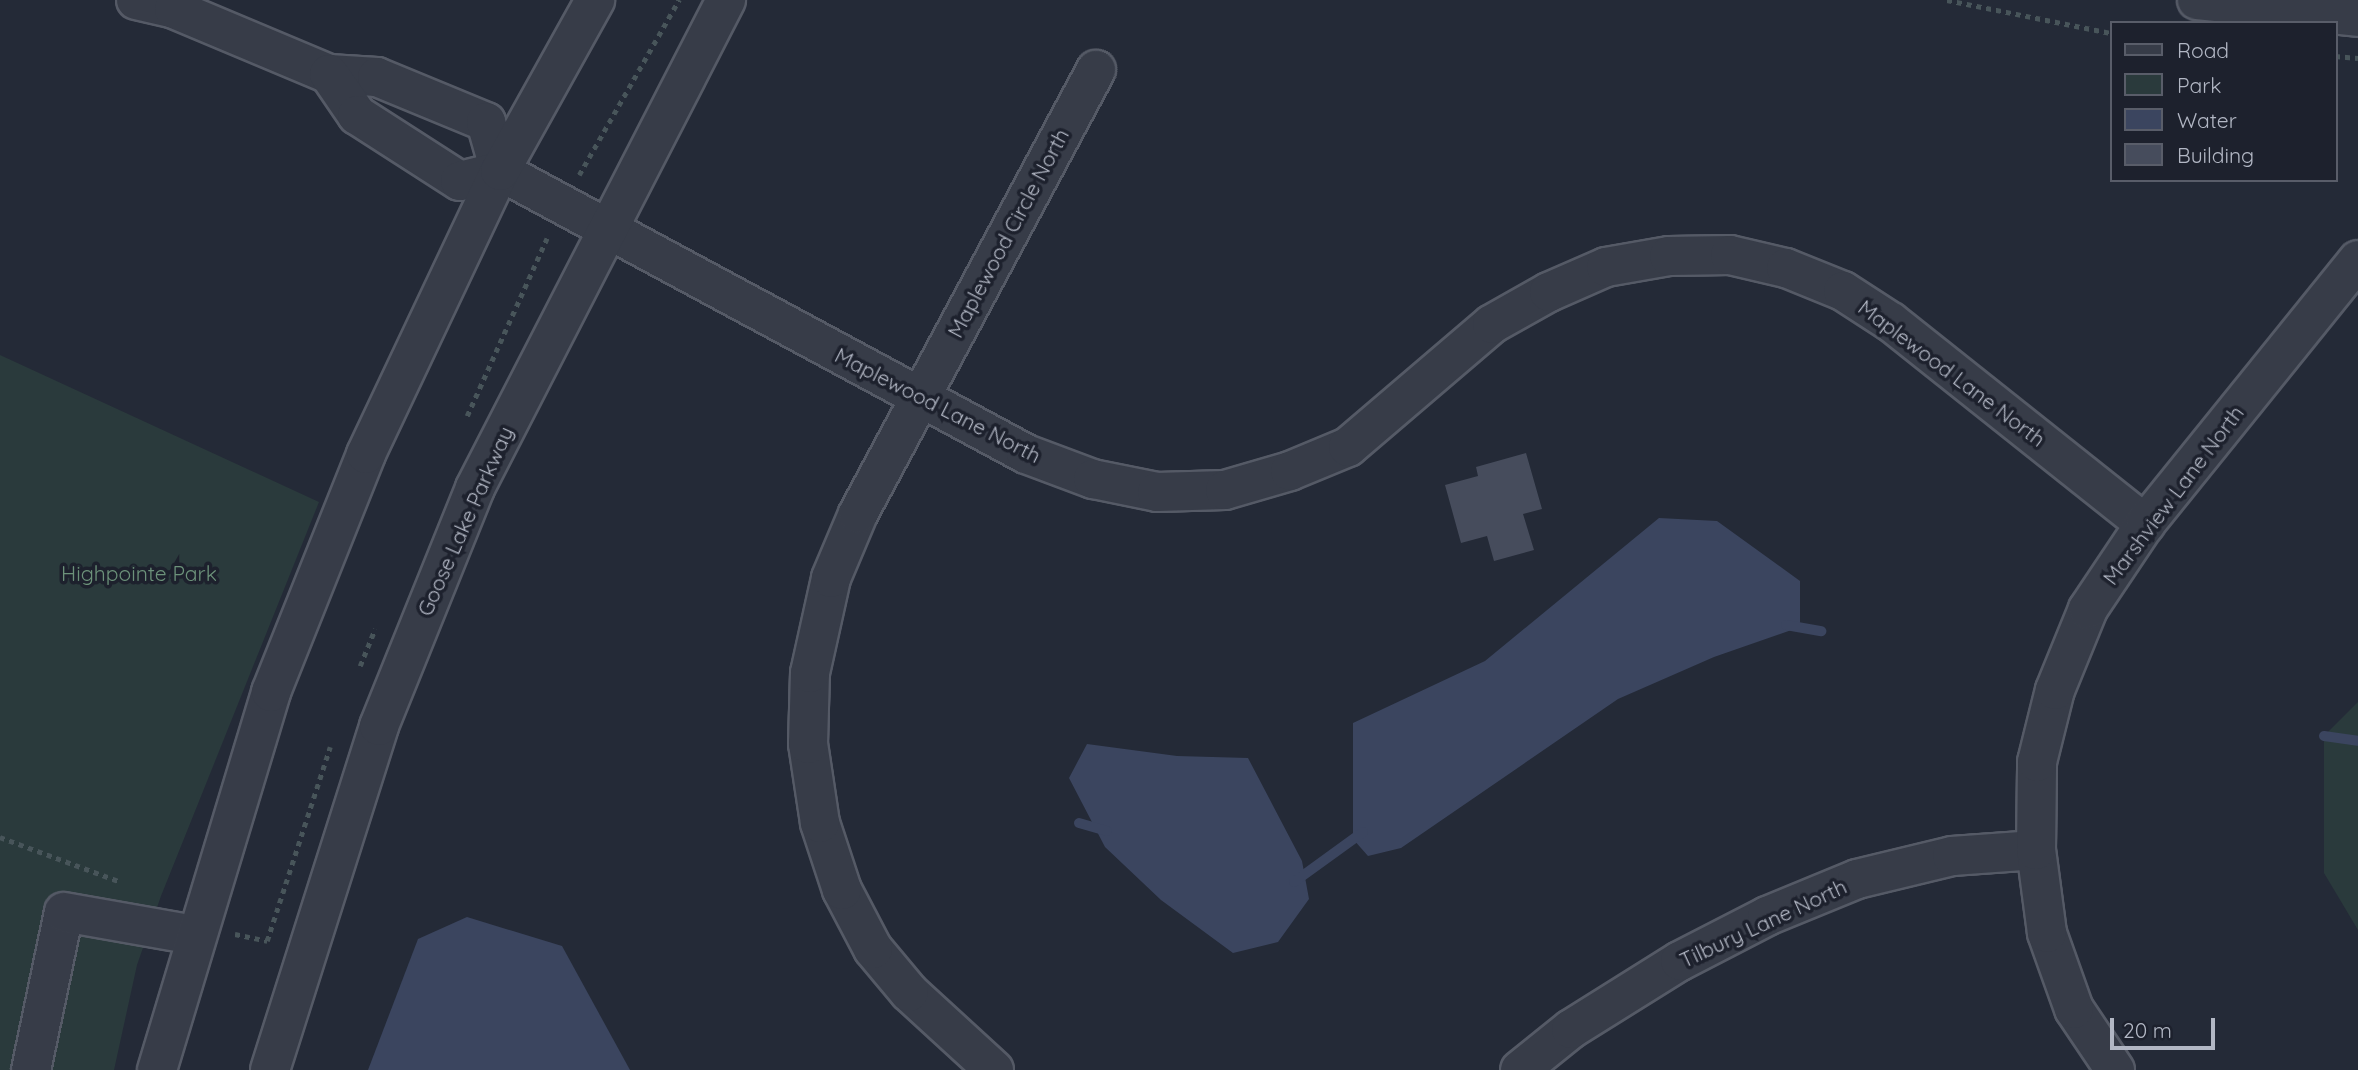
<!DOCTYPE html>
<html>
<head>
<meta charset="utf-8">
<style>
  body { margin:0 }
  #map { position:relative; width:2358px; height:1070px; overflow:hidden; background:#242a37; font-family:Quicksand,sans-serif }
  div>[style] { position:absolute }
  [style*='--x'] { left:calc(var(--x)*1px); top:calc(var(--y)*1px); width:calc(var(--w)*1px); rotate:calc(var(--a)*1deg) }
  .green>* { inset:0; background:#2a3a3c }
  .water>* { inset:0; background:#3b455f }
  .stream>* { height:10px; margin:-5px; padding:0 5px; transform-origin:5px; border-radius:5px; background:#3b455f }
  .building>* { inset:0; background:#464c5c }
  .path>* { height:4.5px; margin-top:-2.25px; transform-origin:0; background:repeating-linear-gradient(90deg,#48555a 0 5px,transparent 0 10px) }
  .roads { filter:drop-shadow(2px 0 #555a66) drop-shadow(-2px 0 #555a66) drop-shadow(0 2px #555a66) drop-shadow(0 -2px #555a66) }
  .minor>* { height:38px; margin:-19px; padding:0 19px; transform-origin:19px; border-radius:19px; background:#373c48 }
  span { translate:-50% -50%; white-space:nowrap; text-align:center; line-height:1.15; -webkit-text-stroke:7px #1d212d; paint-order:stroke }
  .street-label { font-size:21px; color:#b2b7c4 }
  .park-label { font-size:21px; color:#6c927a }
  .legend { position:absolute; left:2110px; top:21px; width:228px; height:161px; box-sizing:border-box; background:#1d212d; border:2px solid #595d69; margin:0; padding:9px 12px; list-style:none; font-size:21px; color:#b2b7c4 }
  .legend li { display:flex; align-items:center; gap:14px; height:35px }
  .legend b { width:35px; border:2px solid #595d69 }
  .scale { position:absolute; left:2110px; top:1018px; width:105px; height:32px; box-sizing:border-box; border:4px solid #b2b7c4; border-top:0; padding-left:9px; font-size:21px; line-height:24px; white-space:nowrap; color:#b2b7c4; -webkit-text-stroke:5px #1d212d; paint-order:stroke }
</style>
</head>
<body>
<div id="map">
  <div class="green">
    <i style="clip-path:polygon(0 355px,319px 502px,161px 896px,137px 965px,114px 1070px,0 1070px)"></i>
    <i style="clip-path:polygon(2358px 702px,2358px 930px,2324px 873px,2324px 736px)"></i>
  </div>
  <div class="water">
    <i style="clip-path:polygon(1659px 518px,1717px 521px,1800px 581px,1800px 627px,1714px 657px,1618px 699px,1401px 848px,1368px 856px,1353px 839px,1353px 723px,1485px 661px)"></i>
    <i style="clip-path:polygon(1087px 744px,1177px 756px,1248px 758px,1302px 861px,1309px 899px,1278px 942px,1233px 953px,1161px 900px,1105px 847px,1069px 778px)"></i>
    <i style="clip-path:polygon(467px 917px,562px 946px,630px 1070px,368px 1070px,418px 939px)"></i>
  </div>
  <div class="stream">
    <i style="--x:1786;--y:625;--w:36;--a:10"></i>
    <i style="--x:2324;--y:736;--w:34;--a:8"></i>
    <i style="--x:1079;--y:823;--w:29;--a:16"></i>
    <i style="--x:1294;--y:882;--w:85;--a:-35.9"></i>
  </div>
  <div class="building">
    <i style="clip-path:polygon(1526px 453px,1542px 509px,1523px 514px,1534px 550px,1494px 561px,1487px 536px,1461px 543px,1445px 485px,1478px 476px,1476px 467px)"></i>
  </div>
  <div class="path">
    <i style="--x:1947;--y:0;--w:167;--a:11.4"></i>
    <i style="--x:2335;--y:56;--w:23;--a:5"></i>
    <i style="--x:579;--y:175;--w:202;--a:-60.3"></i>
    <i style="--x:467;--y:416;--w:195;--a:-65.8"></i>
    <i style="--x:360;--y:666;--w:40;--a:-68"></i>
    <i style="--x:0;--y:837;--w:126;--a:20.4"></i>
    <i style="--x:235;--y:934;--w:33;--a:12"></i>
    <i style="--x:267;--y:941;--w:204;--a:-72"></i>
  </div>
  <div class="roads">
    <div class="minor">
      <i style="--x:136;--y:0;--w:39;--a:13"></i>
      <i style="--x:174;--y:9;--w:168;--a:22.8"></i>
      <i style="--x:329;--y:74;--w:48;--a:3.6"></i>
      <i style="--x:377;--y:77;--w:118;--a:22.4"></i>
      <i style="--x:486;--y:122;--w:51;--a:74.1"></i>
      <i style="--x:2197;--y:0;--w:162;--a:6"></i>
      <i style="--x:329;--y:74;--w:50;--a:55.7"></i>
      <i style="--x:357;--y:115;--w:122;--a:32.7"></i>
      <i style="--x:460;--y:181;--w:41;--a:-14"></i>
      <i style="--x:500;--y:171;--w:597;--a:28.28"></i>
      <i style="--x:1026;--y:454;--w:72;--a:20.5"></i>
      <i style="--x:1093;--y:479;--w:65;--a:11.5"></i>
      <i style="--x:1157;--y:492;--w:68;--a:-1.7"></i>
      <i style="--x:1225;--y:490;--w:68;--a:-16.3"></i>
      <i style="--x:1290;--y:471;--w:63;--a:-22.5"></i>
      <i style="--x:1348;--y:447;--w:189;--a:-40.5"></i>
      <i style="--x:1492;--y:324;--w:65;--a:-29.3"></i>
      <i style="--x:1549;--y:292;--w:62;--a:-23.7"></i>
      <i style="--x:1606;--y:267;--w:64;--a:-9.9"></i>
      <i style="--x:1669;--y:256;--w:61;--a:-0.9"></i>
      <i style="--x:1730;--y:255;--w:57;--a:13.1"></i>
      <i style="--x:1786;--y:268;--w:61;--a:22"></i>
      <i style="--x:1843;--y:291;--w:57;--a:32.9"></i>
      <i style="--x:1891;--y:322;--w:325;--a:38.5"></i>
      <i style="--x:31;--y:1070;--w:161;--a:-78.2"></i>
      <i style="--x:64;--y:912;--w:132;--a:10"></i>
      <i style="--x:157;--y:1070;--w:395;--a:-73.2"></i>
      <i style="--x:271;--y:692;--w:256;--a:-68.2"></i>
      <i style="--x:366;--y:454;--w:313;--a:-64.7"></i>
      <i style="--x:500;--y:171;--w:196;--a:-60.9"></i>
      <i style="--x:270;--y:1070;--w:361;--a:-72.4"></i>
      <i style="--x:379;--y:726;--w:257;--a:-68"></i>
      <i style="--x:475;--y:488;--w:549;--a:-62.78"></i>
      <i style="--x:994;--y:1070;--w:115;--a:-137.5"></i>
      <i style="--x:909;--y:992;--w:56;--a:-129.9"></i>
      <i style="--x:873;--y:949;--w:67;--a:-117.7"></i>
      <i style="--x:842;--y:890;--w:71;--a:-108.2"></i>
      <i style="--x:820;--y:823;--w:80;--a:-98.6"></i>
      <i style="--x:808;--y:744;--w:71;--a:-88.4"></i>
      <i style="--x:810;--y:673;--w:97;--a:-77.5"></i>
      <i style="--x:831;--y:578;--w:69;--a:-67.1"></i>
      <i style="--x:858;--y:514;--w:504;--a:-61.81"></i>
      <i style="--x:1520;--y:1070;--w:65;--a:-38.8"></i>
      <i style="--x:1571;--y:1029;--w:128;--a:-32"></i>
      <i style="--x:1680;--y:961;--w:98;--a:-27.3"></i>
      <i style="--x:1767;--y:916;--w:97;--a:-22.3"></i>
      <i style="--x:1857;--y:879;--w:98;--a:-13.6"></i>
      <i style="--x:1952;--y:856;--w:84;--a:-4.1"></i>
      <i style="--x:2115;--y:1070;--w:73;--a:-123.9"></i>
      <i style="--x:2074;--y:1009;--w:81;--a:-109.6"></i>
      <i style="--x:2047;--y:933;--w:84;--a:-97.5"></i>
      <i style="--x:2036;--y:850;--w:88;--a:-89.3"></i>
      <i style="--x:2037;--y:762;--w:74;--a:-76"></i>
      <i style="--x:2055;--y:690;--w:87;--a:-67.8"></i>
      <i style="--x:2088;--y:609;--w:102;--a:-56.2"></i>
      <i style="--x:2145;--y:524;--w:339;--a:-51.1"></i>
    </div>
  </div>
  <div class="street-label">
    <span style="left:1008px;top:233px;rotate:-62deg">Maplewood Circle North</span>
    <span style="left:1952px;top:373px;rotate:37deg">Maplewood Lane North</span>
    <span style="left:938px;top:405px;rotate:27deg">Maplewood Lane North</span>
    <span style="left:2173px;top:495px;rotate:-53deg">Marshview Lane North</span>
    <span style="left:465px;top:521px;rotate:-66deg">Goose Lake Parkway</span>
    <span style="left:1763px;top:923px;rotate:-25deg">Tilbury Lane North</span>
  </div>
  <div class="park-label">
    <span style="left:139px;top:573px">Highpointe Park</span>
  </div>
  <ul class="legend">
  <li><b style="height:9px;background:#373c48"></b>Road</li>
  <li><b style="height:19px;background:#2a3a3c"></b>Park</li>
  <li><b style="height:19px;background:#3b455f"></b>Water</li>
  <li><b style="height:19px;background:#464c5c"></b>Building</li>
  </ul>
  <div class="scale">20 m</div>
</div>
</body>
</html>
